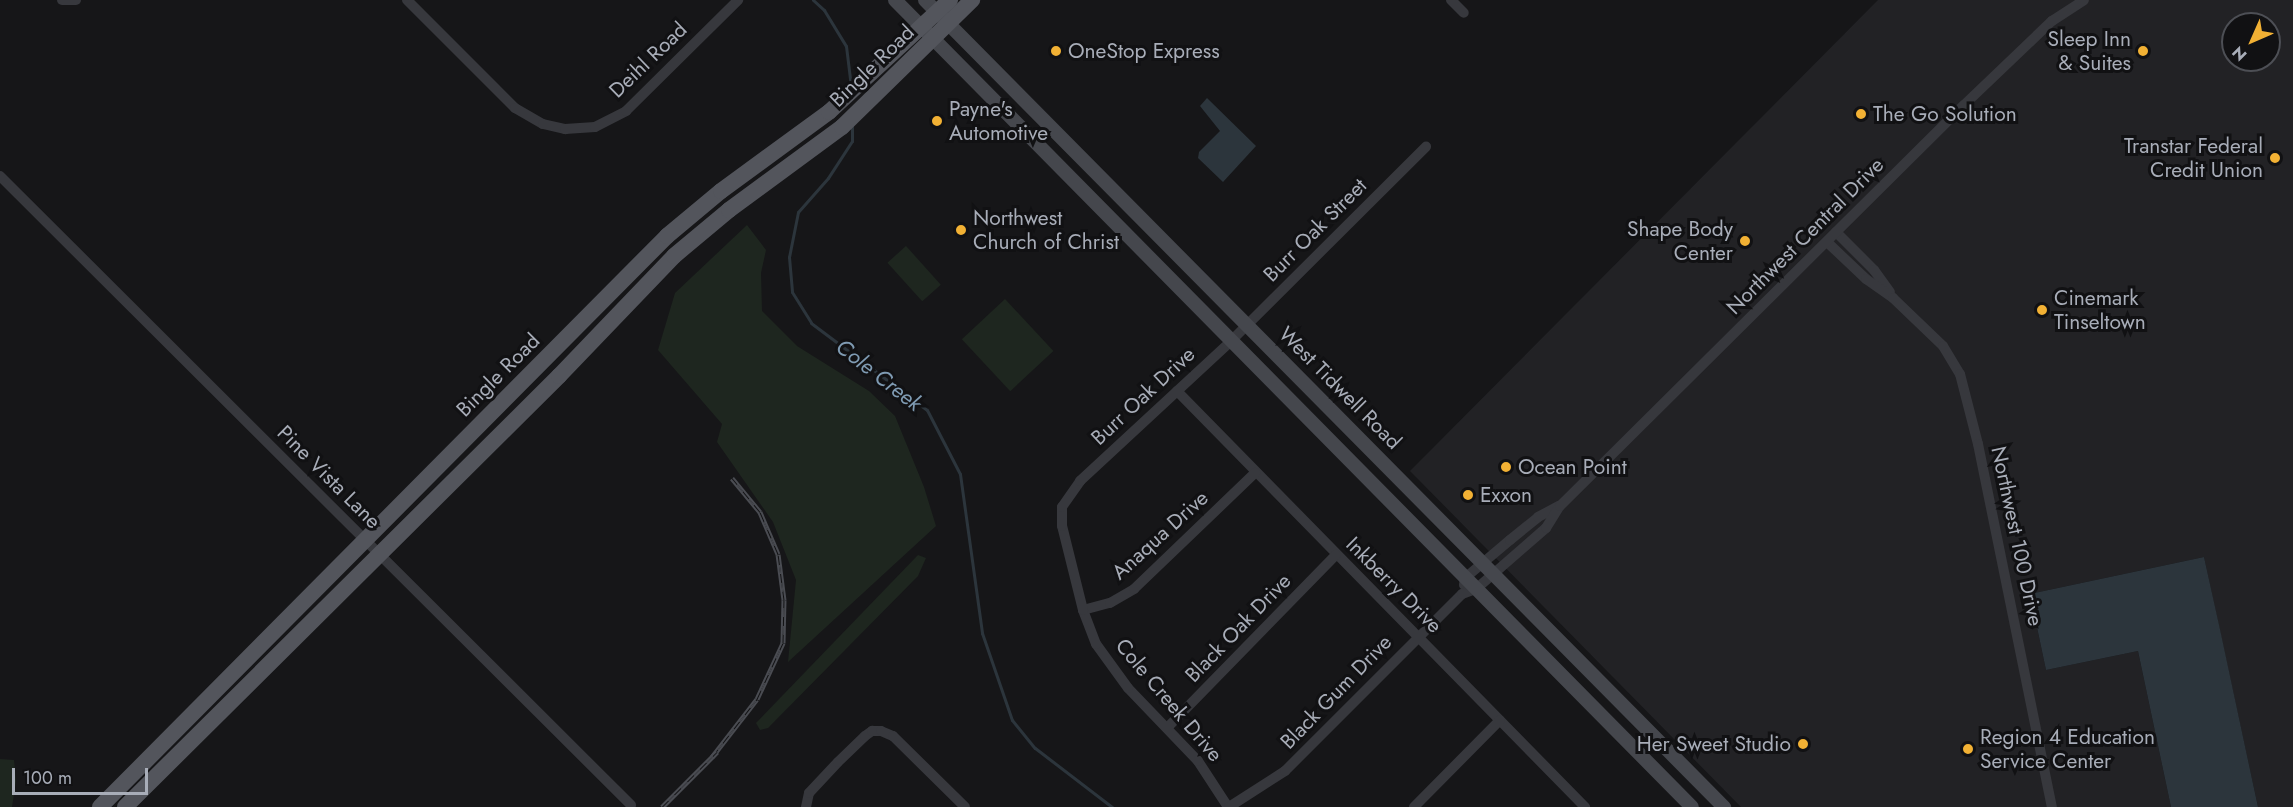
<!DOCTYPE html>
<html>
<head>
<meta charset="utf-8">
<style>
  body { margin:0 }
  #map { position:relative; width:2293px; height:807px; overflow:hidden; background:#161618; font-family:Jost,sans-serif }
  div>[style] { position:absolute }
  [style*='--x'] { left:calc(var(--x)*1px); top:calc(var(--y)*1px); width:calc(var(--w)*1px); rotate:calc(var(--a)*1deg) }
  .built>* { inset:0; background:#222225 }
  .green>* { inset:0; background:#1e261f; transform-origin:0 0 }
  .water>* { inset:0; background:#2c353c }
  .stream>* { height:3px; margin:-1.5px; padding:0 1.5px; transform-origin:1.5px; border-radius:1.5px; background:#2c353c }
  .street>* { height:10px; margin:-5px; padding:0 5px; transform-origin:5px; border-radius:5px; background:#37383d }
  .secondary>* { height:14px; margin:-7px; padding:0 7px; transform-origin:7px; border-radius:7px; background:#45474d }
  .primary>* { height:16px; margin:-8px; padding:0 8px; transform-origin:8px; border-radius:8px; background:#53555c }
  .rail>* { height:5px; margin-top:-2.5px; transform-origin:0; background:repeating-linear-gradient(90deg,#111113 0 9px,#4a4c52 0 18px); box-sizing:border-box; border-block:2px solid #4a4c52 }
  .dots>* { width:16px; height:16px; translate:-50% -50%; box-sizing:border-box; border:3px solid #111113; border-radius:50% }
  span { translate:-50% -50%; white-space:nowrap; text-align:center; line-height:1.15; -webkit-text-stroke:6px #111113; paint-order:stroke }
  .poi-label { font-size:21px; color:#a8adb8 }
  .right { translate:-100% -50%; text-align:right }
  .left { translate:0 -50%; text-align:left }
  .street-label { font-size:21px; color:#a8adb8 }
  .water-label { font-size:22px; color:#7f9bb3; font-style:italic }
  .north { position:absolute; left:2221px; top:12px; width:60px; height:60px; box-sizing:border-box; background:#111113; border:2px solid #4d4f55; border-radius:50%; rotate:225deg; font-size:16px; font-weight:700; line-height:24px; text-align:center; color:#a8adb8 }
  .north::after { content:''; display:block; margin:auto; width:21px; height:27px; background:#f2b134; clip-path:polygon(50% 0,100% 100%,50% 72%,0 100%) }
  .scale { position:absolute; left:12px; top:768px; width:136px; height:27px; box-sizing:border-box; border:3px solid #a8adb8; border-top:0; padding-left:8px; font-size:18px; line-height:21px; white-space:nowrap; color:#a8adb8; -webkit-text-stroke:4px #111113; paint-order:stroke }
</style>
</head>
<body>
<div id="map">
  <div class="built">
    <i style="clip-path:polygon(evenodd,1878px 0,2293px 0,2293px 807px,2258px 807px,2204px 557px,2030px 594px,2046px 670px,2138px 651px,2171px 807px,1741px 807px,1410px 471px,1878px 0,2233px 24px,2269px 24px,2269px 60px,2233px 60px,2233px 24px)"></i>
  </div>
  <div class="green">
    <i style="clip-path:polygon(747px 225px,766px 250px,761px 273px,762px 311px,797px 346px,869px 391px,895px 416px,924px 487px,936px 526px,788px 662px,796px 580px,773px 522px,717px 442px,722px 424px,658px 350px,675px 293px)"></i>
    <i style="left:906px;top:246px;width:52px;height:25px;rotate:48deg"></i>
    <i style="left:1005px;top:299px;width:71px;height:59px;rotate:47deg"></i>
    <i style="clip-path:polygon(918px 555px,926px 558px,918px 576px,768px 728px,760px 730px,756px 723px)"></i>
    <i style="clip-path:polygon(0 759px,14px 760px,16px 781px,12px 807px,0 807px)"></i>
  </div>
  <div class="water">
    <i style="clip-path:polygon(1207px 98px,1256px 146px,1223px 182px,1198px 158px,1199px 152px,1220px 131px,1200px 106px)"></i>
    <i style="clip-path:polygon(2204px 557px,2221px 634px,2258px 807px,2171px 807px,2138px 651px,2046px 670px,2030px 594px)"></i>
  </div>
  <div class="stream">
    <i style="--x:813;--y:0;--w:15;--a:42"></i>
    <i style="--x:824;--y:10;--w:42;--a:58.6"></i>
    <i style="--x:846;--y:46;--w:38;--a:83"></i>
    <i style="--x:852;--y:126;--w:15;--a:90"></i>
    <i style="--x:852;--y:141;--w:44;--a:123"></i>
    <i style="--x:828;--y:178;--w:45;--a:131.4"></i>
    <i style="--x:798;--y:212;--w:46;--a:101.3"></i>
    <i style="--x:789;--y:257;--w:35;--a:85"></i>
    <i style="--x:792;--y:292;--w:36;--a:58"></i>
    <i style="--x:811;--y:323;--w:145;--a:36.9"></i>
    <i style="--x:927;--y:410;--w:72;--a:62.7"></i>
    <i style="--x:960;--y:474;--w:161;--a:82.1"></i>
    <i style="--x:982;--y:633;--w:92;--a:71"></i>
    <i style="--x:1012;--y:720;--w:36;--a:51"></i>
    <i style="--x:1035;--y:748;--w:97;--a:37.5"></i>
  </div>
  <div class="street">
    <i style="--x:62;--y:0;--w:14;--a:0"></i>
    <i style="--x:407;--y:0;--w:153;--a:45"></i>
    <i style="--x:515;--y:108;--w:32;--a:30"></i>
    <i style="--x:543;--y:124;--w:23;--a:13"></i>
    <i style="--x:565;--y:129;--w:30;--a:-4"></i>
    <i style="--x:595;--y:127;--w:35;--a:-27"></i>
    <i style="--x:626;--y:111;--w:158;--a:-44.7"></i>
    <i style="--x:1451;--y:0;--w:18;--a:45"></i>
    <i style="--x:0;--y:176;--w:891;--a:44.91"></i>
    <i style="--x:1836;--y:232;--w:54;--a:45"></i>
    <i style="--x:1874;--y:270;--w:27;--a:54"></i>
    <i style="--x:1827;--y:242;--w:54;--a:43.5"></i>
    <i style="--x:1866;--y:279;--w:33;--a:35"></i>
    <i style="--x:1893;--y:298;--w:69;--a:43.8"></i>
    <i style="--x:1943;--y:346;--w:33;--a:59"></i>
    <i style="--x:1960;--y:374;--w:72;--a:75.6"></i>
    <i style="--x:1978;--y:444;--w:370;--a:78.5"></i>
    <i style="--x:1177;--y:391;--w:583;--a:45.56"></i>
    <i style="--x:1464;--y:585;--w:7;--a:-82"></i>
    <i style="--x:1465;--y:578;--w:59;--a:-40.2"></i>
    <i style="--x:1510;--y:540;--w:36;--a:-39"></i>
    <i style="--x:1538;--y:517;--w:24;--a:-28"></i>
    <i style="--x:1083;--y:610;--w:28;--a:-15"></i>
    <i style="--x:1110;--y:603;--w:28;--a:-30"></i>
    <i style="--x:1134;--y:589;--w:168;--a:-43.8"></i>
    <i style="--x:1167;--y:728;--w:242;--a:-45.7"></i>
    <i style="--x:806;--y:807;--w:14;--a:-78"></i>
    <i style="--x:809;--y:793;--w:42;--a:-46.9"></i>
    <i style="--x:838;--y:762;--w:37;--a:-44"></i>
    <i style="--x:865;--y:736;--w:9;--a:-36"></i>
    <i style="--x:872;--y:731;--w:9;--a:0"></i>
    <i style="--x:881;--y:731;--w:13;--a:23"></i>
    <i style="--x:893;--y:736;--w:101;--a:44.6"></i>
    <i style="--x:1228;--y:807;--w:55;--a:-123.1"></i>
    <i style="--x:1198;--y:761;--w:101;--a:-133.8"></i>
    <i style="--x:1128;--y:688;--w:54;--a:-126"></i>
    <i style="--x:1096;--y:644;--w:36;--a:-111"></i>
    <i style="--x:1083;--y:610;--w:87;--a:-104"></i>
    <i style="--x:1062;--y:526;--w:19;--a:-90"></i>
    <i style="--x:1062;--y:507;--w:32;--a:-55"></i>
    <i style="--x:1080;--y:481;--w:207;--a:-42.8"></i>
    <i style="--x:1232;--y:340;--w:274;--a:-44.9"></i>
    <i style="--x:1229;--y:807;--w:67;--a:-32.7"></i>
    <i style="--x:1285;--y:771;--w:250;--a:-45"></i>
    <i style="--x:1462;--y:594;--w:15;--a:-20"></i>
    <i style="--x:1476;--y:589;--w:93;--a:-41.1"></i>
    <i style="--x:1546;--y:528;--w:26;--a:-58"></i>
    <i style="--x:1560;--y:506;--w:569;--a:-44.79"></i>
    <i style="--x:1964;--y:105;--w:122;--a:-43.7"></i>
    <i style="--x:2052;--y:21;--w:38;--a:-33"></i>
    <i style="--x:1414;--y:807;--w:122;--a:-45.3"></i>
  </div>
  <div class="secondary">
    <i style="--x:895;--y:0;--w:1134;--a:45.36"></i>
    <i style="--x:925;--y:0;--w:1136;--a:45.29"></i>
  </div>
  <div class="primary">
    <i style="--x:100;--y:807;--w:805;--a:-45.2"></i>
    <i style="--x:667;--y:236;--w:70;--a:-39.8"></i>
    <i style="--x:721;--y:191;--w:134;--a:-36.2"></i>
    <i style="--x:829;--y:112;--w:165;--a:-42.8"></i>
    <i style="--x:125;--y:807;--w:612;--a:-44.8"></i>
    <i style="--x:559;--y:376;--w:166;--a:-46.2"></i>
    <i style="--x:674;--y:256;--w:72;--a:-39.9"></i>
    <i style="--x:729;--y:210;--w:140;--a:-36.3"></i>
    <i style="--x:842;--y:127;--w:182;--a:-44.3"></i>
  </div>
  <div class="rail">
    <i style="--x:712;--y:757;--w:73;--a:-52.2"></i>
    <i style="--x:757;--y:699;--w:62;--a:-65.1"></i>
    <i style="--x:783;--y:643;--w:43;--a:-88.7"></i>
    <i style="--x:784;--y:600;--w:46;--a:-97.4"></i>
    <i style="--x:778;--y:554;--w:46;--a:-113.2"></i>
    <i style="--x:760;--y:512;--w:44;--a:-129.5"></i>
    <i style="--x:662;--y:807;--w:78;--a:-45"></i>
  </div>
  <div class="dots">
    <i style="left:1056px;top:51px;background:#f2b134"></i>
    <i style="left:2143px;top:51px;background:#f2b134"></i>
    <i style="left:1861px;top:114px;background:#f2b134"></i>
    <i style="left:937px;top:121px;background:#f2b134"></i>
    <i style="left:2275px;top:158px;background:#f2b134"></i>
    <i style="left:961px;top:230px;background:#f2b134"></i>
    <i style="left:1745px;top:241px;background:#f2b134"></i>
    <i style="left:2042px;top:310px;background:#f2b134"></i>
    <i style="left:1506px;top:467px;background:#f2b134"></i>
    <i style="left:1468px;top:495px;background:#f2b134"></i>
    <i style="left:1803px;top:744px;background:#f2b134"></i>
    <i style="left:1968px;top:749px;background:#f2b134"></i>
  </div>
  <div class="poi-label">
    <span class="right" style="left:2131px;top:51px">Sleep Inn<br>&amp; Suites</span>
    <span class="left" style="left:1068px;top:51px">OneStop Express</span>
    <span class="left" style="left:949px;top:121px">Payne's<br>Automotive</span>
    <span class="left" style="left:1873px;top:114px">The Go Solution</span>
    <span class="right" style="left:2263px;top:158px">Transtar Federal<br>Credit Union</span>
    <span class="left" style="left:973px;top:230px">Northwest<br>Church of Christ</span>
    <span class="right" style="left:1733px;top:241px">Shape Body<br>Center</span>
    <span class="left" style="left:2054px;top:310px">Cinemark<br>Tinseltown</span>
    <span class="left" style="left:1518px;top:467px">Ocean Point</span>
    <span class="left" style="left:1480px;top:495px">Exxon</span>
    <span class="left" style="left:1980px;top:749px">Region 4 Education<br>Service Center</span>
    <span class="right" style="left:1791px;top:744px">Her Sweet Studio</span>
  </div>
  <div class="street-label">
    <span style="left:648px;top:60px;rotate:-44deg">Deihl Road</span>
    <span style="left:872px;top:66px;rotate:-44deg">Bingle Road</span>
    <span style="left:1315px;top:230px;rotate:-45deg">Burr Oak Street</span>
    <span style="left:1805px;top:236px;rotate:-45deg">Northwest Central Drive</span>
    <span style="left:498px;top:375px;rotate:-45deg">Bingle Road</span>
    <span style="left:1340px;top:388px;rotate:45deg">West Tidwell Road</span>
    <span style="left:1143px;top:396px;rotate:-43deg">Burr Oak Drive</span>
    <span style="left:329px;top:477px;rotate:45deg">Pine Vista Lane</span>
    <span style="left:1160px;top:535px;rotate:-42deg">Anaqua Drive</span>
    <span style="left:2017px;top:536px;rotate:78deg">Northwest 100 Drive</span>
    <span style="left:1394px;top:585px;rotate:45deg">Inkberry Drive</span>
    <span style="left:1238px;top:628px;rotate:-46deg">Black Oak Drive</span>
    <span style="left:1336px;top:692px;rotate:-46deg">Black Gum Drive</span>
    <span style="left:1169px;top:700px;rotate:50deg">Cole Creek Drive</span>
  </div>
  <div class="water-label">
    <span style="left:879px;top:375px;rotate:38deg">Cole Creek</span>
  </div>
  <div class="north">N</div>
  <div class="scale">100 m</div>
</div>
</body>
</html>
